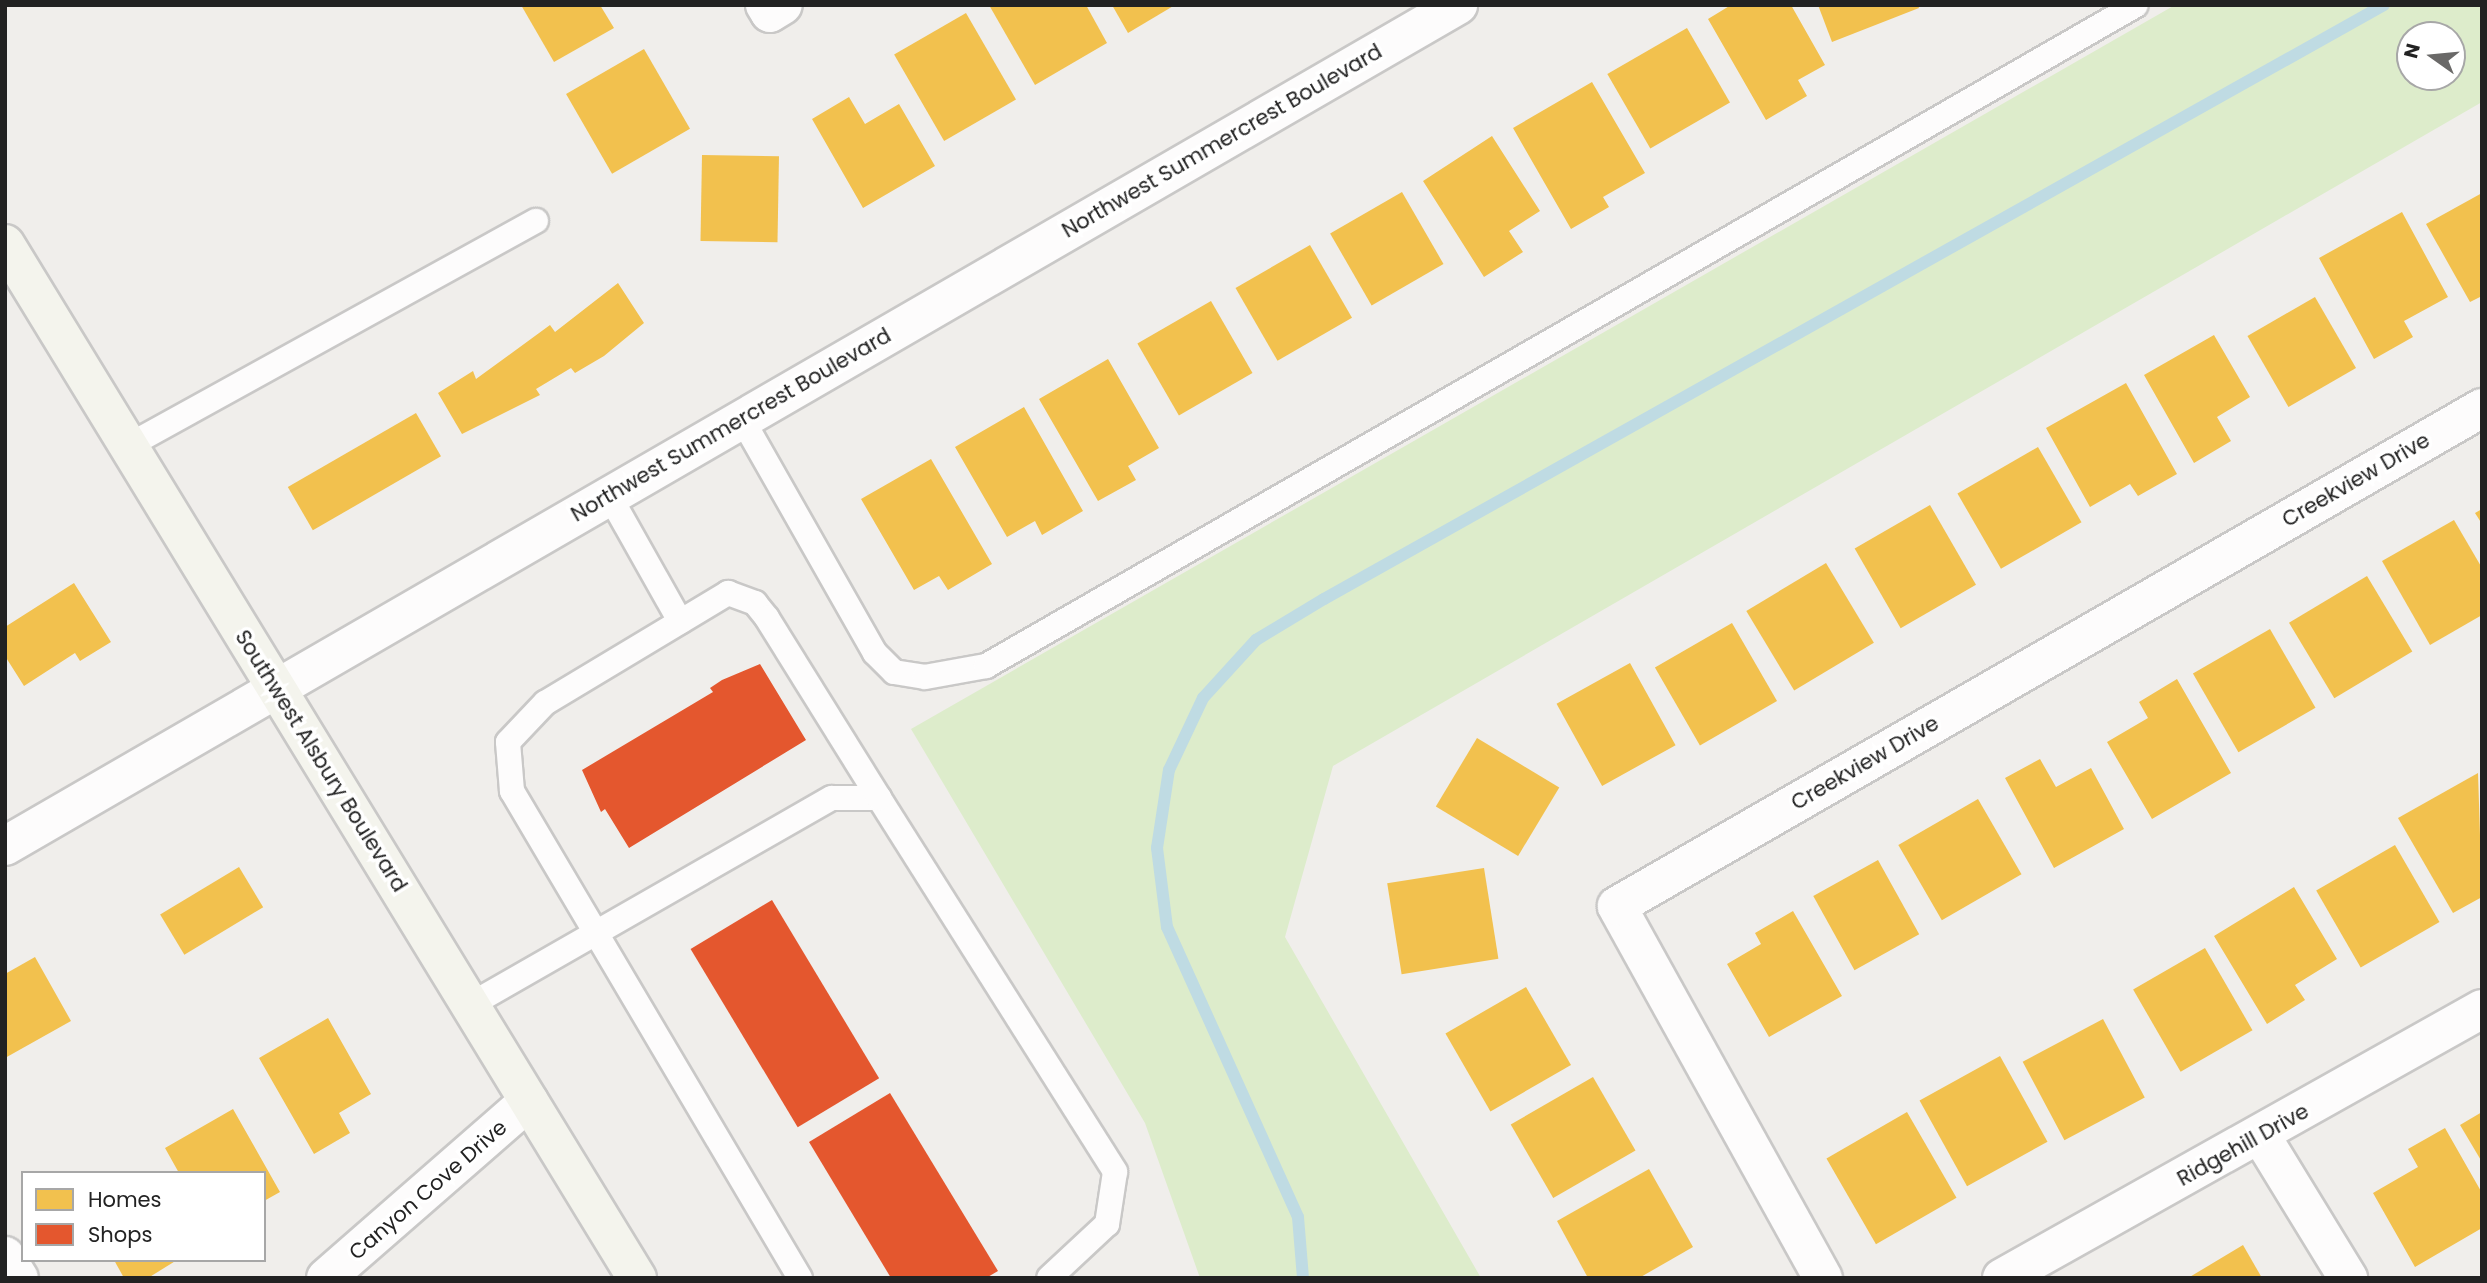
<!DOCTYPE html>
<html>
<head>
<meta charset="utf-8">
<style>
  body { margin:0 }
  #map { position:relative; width:2487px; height:1283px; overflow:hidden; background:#f0eeeb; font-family:Poppins,sans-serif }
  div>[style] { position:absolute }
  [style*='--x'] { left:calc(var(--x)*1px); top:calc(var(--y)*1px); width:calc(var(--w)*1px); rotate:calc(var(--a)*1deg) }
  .grass>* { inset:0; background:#ddeccb }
  .homes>* { inset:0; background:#f2c14e; transform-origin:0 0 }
  .shops>* { inset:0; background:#e4572e; transform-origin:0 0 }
  .stream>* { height:12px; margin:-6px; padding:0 6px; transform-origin:6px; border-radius:6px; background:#bfdbe3 }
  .roads { filter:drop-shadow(2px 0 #c9c8c7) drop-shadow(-2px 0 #c9c8c7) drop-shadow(0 2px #c9c8c7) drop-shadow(0 -2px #c9c8c7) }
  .service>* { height:24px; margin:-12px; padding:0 12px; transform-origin:12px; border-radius:12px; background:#fdfcfc }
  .minor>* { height:38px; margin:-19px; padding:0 19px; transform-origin:19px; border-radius:19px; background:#fdfcfc }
  .tertiary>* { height:38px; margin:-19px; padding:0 19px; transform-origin:19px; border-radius:19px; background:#fdfcfc }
  .secondary>* { height:38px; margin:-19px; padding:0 19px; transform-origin:19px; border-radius:19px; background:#f4f4ed }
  span { translate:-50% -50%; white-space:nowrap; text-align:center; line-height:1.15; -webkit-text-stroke:7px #fff; paint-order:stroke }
  .street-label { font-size:21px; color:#222 }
  .frame { position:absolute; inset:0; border:7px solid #222; pointer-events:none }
  .legend { position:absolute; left:21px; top:1171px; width:245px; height:91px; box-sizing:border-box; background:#fff; border:2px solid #a7a7a7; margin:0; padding:9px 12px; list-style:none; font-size:21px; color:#222 }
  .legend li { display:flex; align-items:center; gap:14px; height:35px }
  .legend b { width:35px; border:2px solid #a7a7a7 }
  .north { position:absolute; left:2396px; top:21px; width:70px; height:70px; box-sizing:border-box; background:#fff; border:2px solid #a7a7a7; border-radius:50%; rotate:285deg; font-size:19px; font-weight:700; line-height:28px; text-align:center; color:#222 }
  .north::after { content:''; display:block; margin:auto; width:24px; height:32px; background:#6a6968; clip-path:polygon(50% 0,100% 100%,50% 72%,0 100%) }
</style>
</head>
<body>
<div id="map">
  <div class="grass">
    <i style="clip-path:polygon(evenodd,2175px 5px,2482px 5px,2482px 102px,1333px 766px,1285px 937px,1481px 1278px,1200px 1278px,1145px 1123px,911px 729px,2175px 5px,2410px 35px,2452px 35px,2452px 77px,2410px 77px,2410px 35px)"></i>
  </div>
  <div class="homes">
    <i style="clip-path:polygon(521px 5px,600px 5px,614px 28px,554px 62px)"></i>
    <i style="clip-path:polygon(989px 5px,1086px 5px,1107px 43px,1035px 85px)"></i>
    <i style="clip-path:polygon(1112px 5px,1175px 5px,1128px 33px)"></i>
    <i style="clip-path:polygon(1731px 5px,1791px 5px,1825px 65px,1798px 80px,1807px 96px,1766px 120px,1708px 19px)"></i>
    <i style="clip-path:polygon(1818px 5px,1918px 5px,1919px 8px,1832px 42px)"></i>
    <i style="left:966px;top:13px;width:100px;height:83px;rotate:60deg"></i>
    <i style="left:1687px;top:28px;width:86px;height:92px;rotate:60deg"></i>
    <i style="left:644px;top:49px;width:92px;height:90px;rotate:60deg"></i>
    <i style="clip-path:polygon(1592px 82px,1645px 173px,1603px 197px,1609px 207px,1571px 229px,1513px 128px)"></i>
    <i style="clip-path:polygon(849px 97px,865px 124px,899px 104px,935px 166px,863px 208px,812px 119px)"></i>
    <i style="clip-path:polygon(1492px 136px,1540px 211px,1509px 231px,1523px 252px,1484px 277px,1423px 181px)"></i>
    <i style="left:702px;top:155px;width:77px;height:86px;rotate:1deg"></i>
    <i style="left:1402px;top:192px;width:83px;height:83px;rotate:60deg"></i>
    <i style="clip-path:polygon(2482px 193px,2482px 296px,2470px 302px,2426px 224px)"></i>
    <i style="clip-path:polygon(2402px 212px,2448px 297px,2404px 321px,2413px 337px,2374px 359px,2319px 258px)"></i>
    <i style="left:1310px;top:245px;width:84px;height:86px;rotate:60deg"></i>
    <i style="clip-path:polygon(618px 283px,644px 323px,604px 356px,575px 373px,571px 368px,536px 389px,540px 395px,462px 434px,438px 393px,473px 371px,476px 379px,550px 325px,555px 332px)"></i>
    <i style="left:2315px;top:297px;width:82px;height:78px;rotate:60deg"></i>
    <i style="left:1211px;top:301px;width:83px;height:85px;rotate:60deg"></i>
    <i style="clip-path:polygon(2214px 335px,2250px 397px,2217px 417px,2231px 441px,2194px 463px,2144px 375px)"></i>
    <i style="clip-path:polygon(1108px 359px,1159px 448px,1128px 466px,1136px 480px,1098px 501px,1039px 399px)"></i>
    <i style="clip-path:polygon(2126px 383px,2177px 474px,2138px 496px,2130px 484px,2090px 507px,2046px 428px)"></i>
    <i style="clip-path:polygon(1024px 407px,1083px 511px,1042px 535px,1035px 521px,1007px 537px,955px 447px)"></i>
    <i style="left:416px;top:413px;width:50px;height:148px;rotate:60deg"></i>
    <i style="left:2038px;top:447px;width:87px;height:93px;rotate:60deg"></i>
    <i style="clip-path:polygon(931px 459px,992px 564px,948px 590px,939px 576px,914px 590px,861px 499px)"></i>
    <i style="left:1930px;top:505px;width:92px;height:87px;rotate:60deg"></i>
    <i style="clip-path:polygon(2482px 509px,2482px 524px,2475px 513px)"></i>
    <i style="clip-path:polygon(2454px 520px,2482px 568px,2482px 615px,2430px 645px,2382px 561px)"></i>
    <i style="left:1826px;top:563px;width:93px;height:93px;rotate:59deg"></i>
    <i style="left:2367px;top:576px;width:88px;height:91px;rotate:59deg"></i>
    <i style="clip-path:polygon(74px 583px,111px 642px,80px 661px,75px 653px,24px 686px,5px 656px,5px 627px)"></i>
    <i style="left:1732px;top:623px;width:90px;height:89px;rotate:60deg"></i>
    <i style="left:2270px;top:629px;width:91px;height:89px;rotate:60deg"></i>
    <i style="left:1630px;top:663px;width:94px;height:84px;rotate:61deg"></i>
    <i style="clip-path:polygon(2177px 679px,2231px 773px,2152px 819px,2107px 742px,2148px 718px,2139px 702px)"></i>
    <i style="left:1477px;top:738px;width:96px;height:80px;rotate:31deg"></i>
    <i style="clip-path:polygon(2040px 759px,2056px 787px,2091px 768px,2124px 829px,2054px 868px,2005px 778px)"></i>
    <i style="clip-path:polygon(2478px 773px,2482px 897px,2453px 913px,2398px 818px)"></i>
    <i style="left:1978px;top:799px;width:87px;height:92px;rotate:60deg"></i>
    <i style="left:2395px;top:845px;width:89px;height:91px;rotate:60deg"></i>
    <i style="left:1878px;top:860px;width:85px;height:74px;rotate:61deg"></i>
    <i style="left:239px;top:867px;width:47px;height:92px;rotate:59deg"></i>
    <i style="left:1484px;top:868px;width:92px;height:98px;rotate:81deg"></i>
    <i style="clip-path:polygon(2294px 887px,2337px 959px,2295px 985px,2305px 1000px,2267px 1024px,2214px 936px)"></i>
    <i style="clip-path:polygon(1793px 911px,1842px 996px,1769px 1037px,1727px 964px,1761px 944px,1755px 933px)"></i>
    <i style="left:2205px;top:948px;width:95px;height:83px;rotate:60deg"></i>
    <i style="clip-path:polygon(35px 957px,71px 1021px,5px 1058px,5px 974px)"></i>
    <i style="left:1526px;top:987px;width:90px;height:93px;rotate:60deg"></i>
    <i style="clip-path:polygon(328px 1018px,371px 1094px,339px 1113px,350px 1133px,314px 1154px,259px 1058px)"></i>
    <i style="left:2103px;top:1019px;width:89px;height:91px;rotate:62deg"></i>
    <i style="left:2000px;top:1056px;width:98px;height:92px;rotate:61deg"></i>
    <i style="left:1593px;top:1077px;width:85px;height:95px;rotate:60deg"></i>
    <i style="clip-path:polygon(233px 1109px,280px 1192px,264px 1201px,264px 1173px,179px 1173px,165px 1148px)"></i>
    <i style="left:1907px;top:1112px;width:99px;height:93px;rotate:60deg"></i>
    <i style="clip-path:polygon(2482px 1112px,2482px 1162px,2460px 1125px)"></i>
    <i style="clip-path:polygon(2445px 1128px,2482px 1193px,2482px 1228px,2415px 1267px,2373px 1193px,2418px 1167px,2408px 1149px)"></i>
    <i style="clip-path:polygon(1649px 1169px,1693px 1247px,1639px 1278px,1588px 1278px,1557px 1221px)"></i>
    <i style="clip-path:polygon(2243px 1245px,2262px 1278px,2188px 1278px)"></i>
    <i style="clip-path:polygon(114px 1260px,177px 1260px,148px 1278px,124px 1278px)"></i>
  </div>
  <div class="shops">
    <i style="clip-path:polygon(760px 664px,806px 740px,629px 848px,605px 809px,601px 812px,582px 770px,713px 692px,710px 688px,722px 680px)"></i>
    <i style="left:772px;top:900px;width:208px;height:95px;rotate:59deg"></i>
    <i style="clip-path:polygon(890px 1093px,998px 1271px,986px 1278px,891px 1278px,809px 1142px)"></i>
  </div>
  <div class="stream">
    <i style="--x:1303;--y:1278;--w:61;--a:-94.7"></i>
    <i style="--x:1298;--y:1217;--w:318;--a:-114.3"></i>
    <i style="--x:1167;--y:927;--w:80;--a:-97.2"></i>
    <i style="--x:1157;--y:848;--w:79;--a:-81.3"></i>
    <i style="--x:1169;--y:770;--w:80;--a:-64.7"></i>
    <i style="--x:1203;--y:698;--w:79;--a:-47.6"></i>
    <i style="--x:1256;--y:640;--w:79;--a:-31.1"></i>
    <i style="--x:1324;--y:599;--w:1215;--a:-29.27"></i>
  </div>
  <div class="roads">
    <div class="service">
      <i style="--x:742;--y:419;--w:269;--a:60.4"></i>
      <i style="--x:875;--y:653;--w:27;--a:45"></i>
      <i style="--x:894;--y:672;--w:31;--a:9"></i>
      <i style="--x:925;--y:677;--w:62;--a:-10.2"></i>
      <i style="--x:986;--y:666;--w:1326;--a:-29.89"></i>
      <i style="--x:128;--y:446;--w:466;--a:-28.9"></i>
      <i style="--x:609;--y:495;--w:145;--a:60.6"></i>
      <i style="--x:470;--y:1005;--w:417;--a:-29.8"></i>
      <i style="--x:832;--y:798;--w:47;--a:0"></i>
      <i style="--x:879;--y:798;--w:442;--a:57.7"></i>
      <i style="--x:1115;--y:1172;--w:53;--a:98.7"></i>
      <i style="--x:1107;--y:1224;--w:79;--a:137"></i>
      <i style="--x:800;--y:1278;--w:566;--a:-120.6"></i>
      <i style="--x:512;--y:791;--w:49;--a:-94.7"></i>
      <i style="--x:508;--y:742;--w:54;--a:-46.5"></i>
      <i style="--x:545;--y:703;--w:214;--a:-31"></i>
      <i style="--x:728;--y:593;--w:29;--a:20"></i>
      <i style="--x:755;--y:603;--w:19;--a:51"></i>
      <i style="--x:767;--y:618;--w:212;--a:58.1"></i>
    </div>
    <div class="minor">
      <i style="--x:765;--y:5;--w:9;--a:58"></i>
      <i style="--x:770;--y:13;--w:15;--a:-32"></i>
      <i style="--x:2261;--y:1136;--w:167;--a:58.5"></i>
      <i style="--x:5;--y:1256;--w:26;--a:58"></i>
      <i style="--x:326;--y:1278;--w:269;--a:-41.1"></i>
      <i style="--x:1823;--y:1278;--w:425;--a:-119"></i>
      <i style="--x:1617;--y:906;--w:998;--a:-29.93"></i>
      <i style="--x:2002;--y:1278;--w:550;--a:-29.27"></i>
    </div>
    <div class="tertiary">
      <i style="--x:5;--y:846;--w:1679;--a:-30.06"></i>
    </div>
    <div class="secondary">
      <i style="--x:5;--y:244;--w:1212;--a:58.57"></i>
    </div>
  </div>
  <div class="street-label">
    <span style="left:1222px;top:141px;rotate:-30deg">Northwest Summercrest Boulevard</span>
    <span style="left:731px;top:425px;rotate:-30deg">Northwest Summercrest Boulevard</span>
    <span style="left:2356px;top:480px;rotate:-30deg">Creekview Drive</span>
    <span style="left:321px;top:761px;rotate:58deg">Southwest Alsbury Boulevard</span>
    <span style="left:1865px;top:763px;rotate:-30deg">Creekview Drive</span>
    <span style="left:2243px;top:1145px;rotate:-29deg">Ridgehill Drive</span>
    <span style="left:428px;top:1190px;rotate:-41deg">Canyon Cove Drive</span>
  </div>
  <div class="frame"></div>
  <ul class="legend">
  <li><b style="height:19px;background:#f2c14e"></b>Homes</li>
  <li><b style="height:19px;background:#e4572e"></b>Shops</li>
  </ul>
  <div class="north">N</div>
</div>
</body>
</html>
